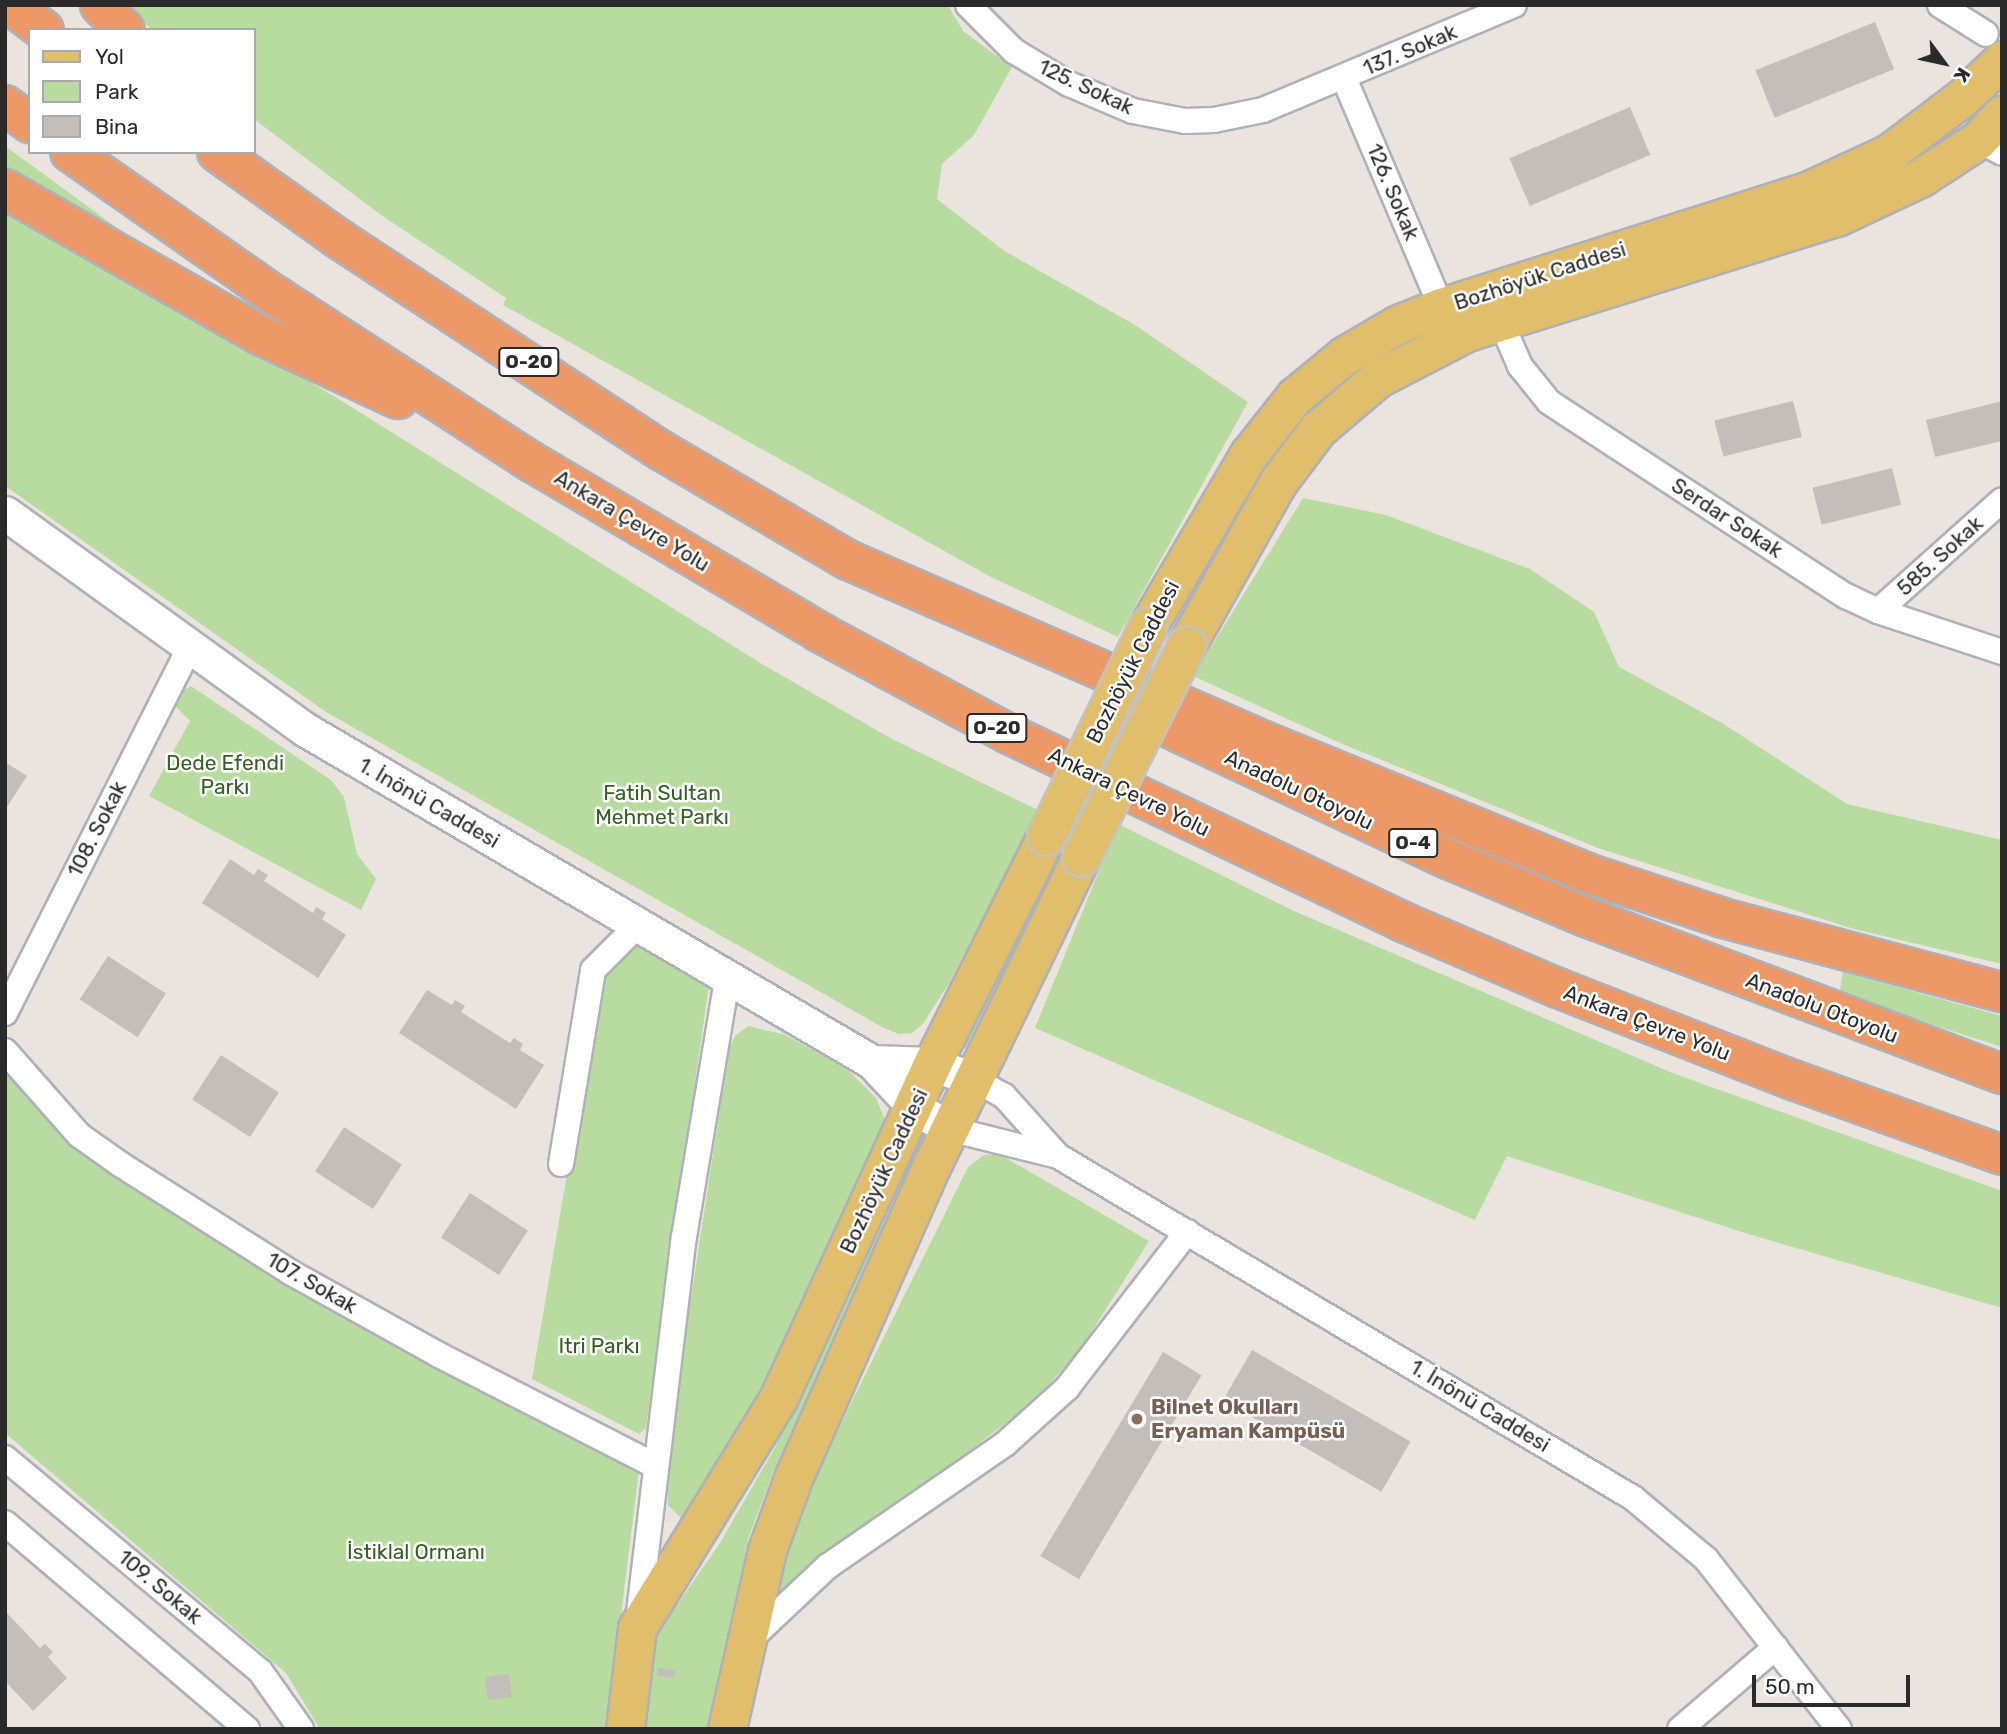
<!DOCTYPE html>
<html>
<head>
<meta charset="utf-8">
<style>
  body { margin:0 }
  #map { position:relative; width:2007px; height:1734px; overflow:hidden; background:#ebe4de; font-family:Rubik,sans-serif }
  div>[style] { position:absolute }
  [style*='--x'] { left:calc(var(--x)*1px); top:calc(var(--y)*1px); width:calc(var(--w)*1px); rotate:calc(var(--a)*1deg) }
  .green>* { inset:0; background:#b8dba0 }
  .building>* { inset:0; background:#c3beba; transform-origin:0 0 }
  .roads { filter:drop-shadow(2px 0 #aeb1b9) drop-shadow(-2px 0 #aeb1b9) drop-shadow(0 2px #aeb1b9) drop-shadow(0 -2px #aeb1b9) }
  .street>* { height:24px; margin:-12px; padding:0 12px; transform-origin:12px; border-radius:12px; background:#fff }
  .secondary>* { height:33px; margin:-16.5px; padding:0 16.5px; transform-origin:16.5px; border-radius:16.5px; background:#fff }
  .primary>* { height:37px; margin:-18.5px; padding:0 18.5px; transform-origin:18.5px; border-radius:18.5px; background:#e1be6c }
  .highway>* { height:38px; margin:-19px; padding:0 19px; transform-origin:19px; border-radius:19px; background:#ec9867 }
  .bridges { filter:drop-shadow(2px 0 #c3c3c3) drop-shadow(-2px 0 #c3c3c3) drop-shadow(0 2px #c3c3c3) drop-shadow(0 -2px #c3c3c3) }
  .primary-bridge>* { height:37px; margin:-18.5px; padding:0 18.5px; transform-origin:18.5px; border-radius:18.5px; background:#e1be6c }
  .dots>* { width:19px; height:19px; translate:-50% -50%; box-sizing:border-box; border:4px solid #fff; border-radius:50% }
  span { translate:-50% -50%; white-space:nowrap; text-align:center; line-height:1.15; -webkit-text-stroke:5px #fff; paint-order:stroke }
  .shield-label span { padding:2px 5px; background:#fff; border:2px solid; border-radius:5px; -webkit-text-stroke-width:0 }
  .shield-label { font-size:19px; color:#2a2a2a; font-weight:700 }
  .street-label { font-size:21px; color:#2a2a2a }
  .park-label { font-size:21px; color:#335f22 }
  .education-label { font-size:21px; color:#785e54; font-weight:700 }
  .left { translate:0 -50%; text-align:left }
  .frame { position:absolute; inset:0; border:7px solid #2a2a2a; pointer-events:none }
  .legend { position:absolute; left:28px; top:28px; width:228px; height:126px; box-sizing:border-box; background:#fff; border:2px solid #aaa; margin:0; padding:9px 12px; list-style:none; font-size:21px; color:#2a2a2a }
  .legend li { display:flex; align-items:center; gap:14px; height:35px }
  .legend b { width:35px; border:2px solid #aaa }
  .north { position:absolute; left:1909px; top:28px; width:70px; height:70px; -webkit-text-stroke:5px #fff; paint-order:stroke; rotate:123deg; font-size:19px; font-weight:700; line-height:28px; text-align:center; color:#2a2a2a }
  .north::after { content:''; display:block; margin:auto; width:24px; height:32px; background:#2a2a2a; clip-path:polygon(50% 0,100% 100%,50% 72%,0 100%) }
  .scale { position:absolute; left:1752px; top:1675px; width:158px; height:32px; box-sizing:border-box; border:4px solid #2a2a2a; border-top:0; padding-left:9px; font-size:21px; line-height:24px; white-space:nowrap; color:#2a2a2a; -webkit-text-stroke:5px #fff; paint-order:stroke }
</style>
</head>
<body>
<div id="map">
  <div class="green">
    <i style="clip-path:polygon(126px 5px,948px 5px,963px 31px,1012px 67px,974px 135px,942px 164px,937px 199px,1003px 250px,1135px 325px,1248px 402px,1118px 637px,991px 577px,503px 305px,506px 298px,381px 215px,254px 119px,254px 30px,152px 30px)"></i>
    <i style="clip-path:polygon(5px 146px,168px 265px,5px 171px)"></i>
    <i style="clip-path:polygon(5px 205px,337px 398px,762px 664px,892px 739px,1038px 810px,948px 985px,922px 1025px,912px 1033px,899px 1034px,884px 1028px,326px 712px,5px 486px)"></i>
    <i style="clip-path:polygon(1303px 498px,1386px 515px,1530px 569px,1594px 612px,1619px 667px,1722px 723px,1847px 804px,2002px 840px,2002px 964px,1854px 929px,1598px 848px,1340px 743px,1193px 676px)"></i>
    <i style="clip-path:polygon(191px 686px,331px 780px,344px 797px,357px 854px,376px 879px,361px 910px,149px 796px,190px 721px,174px 705px,178px 693px)"></i>
    <i style="clip-path:polygon(1118px 824px,1294px 911px,1675px 1074px,2002px 1191px,2002px 1308px,1745px 1233px,1507px 1156px,1475px 1220px,1035px 1028px)"></i>
    <i style="clip-path:polygon(1064px 836px,1074px 843px,978px 1055px,960px 1046px)"></i>
    <i style="clip-path:polygon(641px 940px,710px 978px,646px 1428px,639px 1434px,532px 1379px,603px 964px)"></i>
    <i style="clip-path:polygon(1843px 972px,2002px 1016px,2002px 1047px,1839px 995px)"></i>
    <i style="clip-path:polygon(748px 1026px,786px 1035px,848px 1070px,876px 1098px,886px 1122px,793px 1341px,686px 1518px,681px 1518px,668px 1505px,667px 1456px,729px 1049px,735px 1036px)"></i>
    <i style="clip-path:polygon(5px 1064px,76px 1141px,369px 1330px,639px 1470px,607px 1729px,320px 1729px,286px 1673px,5px 1433px)"></i>
    <i style="clip-path:polygon(921px 1129px,940px 1137px,776px 1465px,749px 1536px,708px 1729px,636px 1729px,654px 1638px,720px 1543px,774px 1449px,892px 1204px)"></i>
    <i style="clip-path:polygon(999px 1154px,1149px 1241px,1080px 1350px,1035px 1400px,768px 1607px,813px 1480px,968px 1167px,984px 1155px)"></i>
  </div>
  <div class="building">
    <i style="left:1875px;top:22px;width:51px;height:129px;rotate:68deg"></i>
    <i style="left:1630px;top:107px;width:52px;height:131px;rotate:67deg"></i>
    <i style="left:1793px;top:401px;width:37px;height:81px;rotate:76deg"></i>
    <i style="clip-path:polygon(2002px 401px,2002px 441px,1935px 457px,1926px 420px)"></i>
    <i style="left:1892px;top:468px;width:38px;height:82px;rotate:76deg"></i>
    <i style="clip-path:polygon(5px 762px,27px 776px,5px 810px)"></i>
    <i style="clip-path:polygon(230px 859px,254px 875px,258px 869px,268px 875px,264px 881px,313px 913px,316px 907px,326px 913px,322px 919px,346px 935px,318px 978px,202px 903px)"></i>
    <i style="left:108px;top:956px;width:69px;height:52px;rotate:33deg"></i>
    <i style="clip-path:polygon(427px 990px,452px 1005px,455px 1000px,465px 1006px,461px 1012px,510px 1043px,514px 1038px,523px 1044px,520px 1050px,544px 1065px,516px 1109px,399px 1033px)"></i>
    <i style="left:221px;top:1055px;width:69px;height:53px;rotate:33deg"></i>
    <i style="left:344px;top:1127px;width:69px;height:53px;rotate:33deg"></i>
    <i style="left:470px;top:1193px;width:69px;height:53px;rotate:33deg"></i>
    <i style="left:1252px;top:1350px;width:183px;height:58px;rotate:30deg"></i>
    <i style="left:1163px;top:1352px;width:45px;height:238px;rotate:31deg"></i>
    <i style="clip-path:polygon(5px 1611px,40px 1648px,45px 1644px,53px 1652px,48px 1657px,67px 1678px,33px 1711px,5px 1681px)"></i>
    <i style="left:658px;top:1668px;width:17px;height:8px;rotate:7deg"></i>
    <i style="left:509px;top:1674px;width:23px;height:24px;rotate:83deg"></i>
  </div>
  <div class="roads">
    <div class="street">
      <i style="--x:968;--y:5;--w:65;--a:45"></i>
      <i style="--x:1014;--y:51;--w:64;--a:31"></i>
      <i style="--x:1069;--y:84;--w:69;--a:22.9"></i>
      <i style="--x:1133;--y:111;--w:53;--a:10.9"></i>
      <i style="--x:1185;--y:121;--w:29;--a:-2"></i>
      <i style="--x:1214;--y:120;--w:50;--a:-11.5"></i>
      <i style="--x:1263;--y:110;--w:272;--a:-22.7"></i>
      <i style="--x:1940;--y:5;--w:54;--a:32.2"></i>
      <i style="--x:1344;--y:78;--w:249;--a:67"></i>
      <i style="--x:1978;--y:140;--w:27;--a:28"></i>
      <i style="--x:1501;--y:322;--w:48;--a:66.6"></i>
      <i style="--x:1520;--y:366;--w:46;--a:51.1"></i>
      <i style="--x:1549;--y:402;--w:355;--a:33.2"></i>
      <i style="--x:1846;--y:596;--w:35;--a:25"></i>
      <i style="--x:1878;--y:611;--w:131;--a:18.3"></i>
      <i style="--x:1878;--y:611;--w:166;--a:-41.8"></i>
      <i style="--x:5;--y:1013;--w:411;--a:-63.2"></i>
      <i style="--x:5;--y:1051;--w:112;--a:48.6"></i>
      <i style="--x:79;--y:1135;--w:50;--a:35.3"></i>
      <i style="--x:120;--y:1164;--w:201;--a:32.4"></i>
      <i style="--x:290;--y:1272;--w:171;--a:29.1"></i>
      <i style="--x:439;--y:1355;--w:242;--a:27.1"></i>
      <i style="--x:950;--y:1129;--w:111;--a:14"></i>
      <i style="--x:1058;--y:1156;--w:81;--a:-132"></i>
      <i style="--x:1004;--y:1096;--w:35;--a:-151"></i>
      <i style="--x:1058;--y:1156;--w:669;--a:30.74"></i>
      <i style="--x:1633;--y:1498;--w:95;--a:39.9"></i>
      <i style="--x:1706;--y:1559;--w:216;--a:52"></i>
      <i style="--x:561;--y:1164;--w:197;--a:-80.6"></i>
      <i style="--x:593;--y:970;--w:65;--a:-45"></i>
      <i style="--x:5;--y:1458;--w:332;--a:39.9"></i>
      <i style="--x:260;--y:1671;--w:71;--a:54.7"></i>
      <i style="--x:5;--y:1523;--w:318;--a:40.4"></i>
      <i style="--x:638;--y:1621;--w:387;--a:-83.2"></i>
      <i style="--x:684;--y:1237;--w:266;--a:-80.5"></i>
      <i style="--x:747;--y:1642;--w:111;--a:-43.2"></i>
      <i style="--x:828;--y:1566;--w:216;--a:-34.6"></i>
      <i style="--x:1006;--y:1443;--w:82;--a:-42"></i>
      <i style="--x:1067;--y:1388;--w:197;--a:-52.4"></i>
      <i style="--x:1680;--y:1729;--w:126;--a:-40.5"></i>
    </div>
    <div class="secondary">
      <i style="--x:5;--y:513;--w:371;--a:35.8"></i>
      <i style="--x:306;--y:730;--w:656;--a:30.39"></i>
      <i style="--x:872;--y:1062;--w:62;--a:47"></i>
      <i style="--x:914;--y:1107;--w:42;--a:31.4"></i>
      <i style="--x:872;--y:1062;--w:60;--a:1.9"></i>
      <i style="--x:932;--y:1064;--w:44;--a:20.1"></i>
    </div>
    <div class="primary">
      <i style="--x:1148;--y:626;--w:199;--a:-59.6"></i>
      <i style="--x:1249;--y:454;--w:74;--a:-51.6"></i>
      <i style="--x:1295;--y:396;--w:65;--a:-39.4"></i>
      <i style="--x:1345;--y:355;--w:61;--a:-30.3"></i>
      <i style="--x:1398;--y:324;--w:46;--a:-21.6"></i>
      <i style="--x:1441;--y:307;--w:386;--a:-17.6"></i>
      <i style="--x:1809;--y:190;--w:88;--a:-24.8"></i>
      <i style="--x:1889;--y:153;--w:93;--a:-37.1"></i>
      <i style="--x:1963;--y:97;--w:54;--a:-43.5"></i>
      <i style="--x:1186;--y:646;--w:188;--a:-60.7"></i>
      <i style="--x:1278;--y:482;--w:66;--a:-53"></i>
      <i style="--x:1318;--y:429;--w:79;--a:-40.4"></i>
      <i style="--x:1378;--y:378;--w:100;--a:-27.3"></i>
      <i style="--x:1467;--y:332;--w:387;--a:-17.3"></i>
      <i style="--x:1837;--y:217;--w:92;--a:-25.2"></i>
      <i style="--x:1920;--y:178;--w:69;--a:-33.2"></i>
      <i style="--x:1978;--y:140;--w:35;--a:-47"></i>
      <i style="--x:625;--y:1729;--w:102;--a:-83.2"></i>
      <i style="--x:637;--y:1628;--w:269;--a:-58.4"></i>
      <i style="--x:778;--y:1399;--w:369;--a:-65.3"></i>
      <i style="--x:932;--y:1064;--w:255;--a:-63.4"></i>
      <i style="--x:727;--y:1729;--w:183;--a:-77.4"></i>
      <i style="--x:767;--y:1550;--w:79;--a:-70"></i>
      <i style="--x:794;--y:1476;--w:342;--a:-66.1"></i>
      <i style="--x:933;--y:1163;--w:340;--a:-64.2"></i>
    </div>
    <div class="highway">
      <i style="--x:10;--y:5;--w:42;--a:36.3"></i>
      <i style="--x:100;--y:5;--w:35;--a:45"></i>
      <i style="--x:5;--y:105;--w:31;--a:36"></i>
      <i style="--x:70;--y:152;--w:251;--a:35"></i>
      <i style="--x:276;--y:296;--w:305;--a:33"></i>
      <i style="--x:532;--y:462;--w:334;--a:30.6"></i>
      <i style="--x:819;--y:632;--w:213;--a:28.2"></i>
      <i style="--x:1007;--y:733;--w:439;--a:25.5"></i>
      <i style="--x:1403;--y:922;--w:168;--a:23.1"></i>
      <i style="--x:1558;--y:988;--w:252;--a:21.4"></i>
      <i style="--x:1793;--y:1080;--w:222;--a:19.7"></i>
      <i style="--x:217;--y:152;--w:150;--a:35.5"></i>
      <i style="--x:339;--y:239;--w:386;--a:33.3"></i>
      <i style="--x:662;--y:451;--w:216;--a:30.4"></i>
      <i style="--x:848;--y:560;--w:441;--a:23.5"></i>
      <i style="--x:1252;--y:736;--w:362;--a:22.2"></i>
      <i style="--x:1587;--y:873;--w:143;--a:18.3"></i>
      <i style="--x:1723;--y:918;--w:289;--a:14.9"></i>
      <i style="--x:5;--y:189;--w:294;--a:29.8"></i>
      <i style="--x:260;--y:335;--w:152;--a:24.9"></i>
      <i style="--x:1129;--y:709;--w:353;--a:25.2"></i>
      <i style="--x:1448;--y:859;--w:150;--a:22.8"></i>
      <i style="--x:1586;--y:917;--w:445;--a:20.7"></i>
    </div>
  </div>
  <div class="bridges">
    <div class="primary-bridge">
      <i style="--x:1046;--y:836;--w:233;--a:-64.1"></i>
      <i style="--x:1081;--y:857;--w:236;--a:-63.5"></i>
    </div>
  </div>
  <div class="dots">
    <i style="left:1137px;top:1419px;background:#8d6e63"></i>
  </div>
  <div class="shield-label">
    <span style="left:529px;top:362px">O-20</span>
    <span style="left:997px;top:728px">O-20</span>
    <span style="left:1413px;top:843px">O-4</span>
  </div>
  <div class="street-label">
    <span style="left:1410px;top:50px;rotate:-23deg">137. Sokak</span>
    <span style="left:1086px;top:87px;rotate:25deg">125. Sokak</span>
    <span style="left:1393px;top:192px;rotate:67deg">126. Sokak</span>
    <span style="left:1540px;top:276px;rotate:-18deg">Bozhöyük Caddesi</span>
    <span style="left:1727px;top:518px;rotate:33deg">Serdar Sokak</span>
    <span style="left:632px;top:521px;rotate:31deg">Ankara Çevre Yolu</span>
    <span style="left:1940px;top:556px;rotate:-42deg">585. Sokak</span>
    <span style="left:1133px;top:662px;rotate:-63deg">Bozhöyük Caddesi</span>
    <span style="left:1299px;top:790px;rotate:25deg">Anadolu Otoyolu</span>
    <span style="left:1129px;top:792px;rotate:26deg">Ankara Çevre Yolu</span>
    <span style="left:429px;top:803px;rotate:30deg">1. İnönü Caddesi</span>
    <span style="left:97px;top:829px;rotate:-63deg">108. Sokak</span>
    <span style="left:1822px;top:1008px;rotate:21deg">Anadolu Otoyolu</span>
    <span style="left:1647px;top:1023px;rotate:21deg">Ankara Çevre Yolu</span>
    <span style="left:884px;top:1171px;rotate:-65deg">Bozhöyük Caddesi</span>
    <span style="left:312px;top:1283px;rotate:30deg">107. Sokak</span>
    <span style="left:1480px;top:1406px;rotate:31deg">1. İnönü Caddesi</span>
    <span style="left:160px;top:1587px;rotate:40deg">109. Sokak</span>
  </div>
  <div class="park-label">
    <span style="left:225px;top:775px">Dede Efendi<br>Parkı</span>
    <span style="left:662px;top:805px">Fatih Sultan<br>Mehmet Parkı</span>
    <span style="left:599px;top:1346px">Itri Parkı</span>
    <span style="left:416px;top:1552px">İstiklal Ormanı</span>
  </div>
  <div class="education-label">
    <span class="left" style="left:1151px;top:1419px">Bilnet Okulları<br>Eryaman Kampüsü</span>
  </div>
  <div class="frame"></div>
  <ul class="legend">
  <li><b style="height:9px;background:#e1be6c"></b>Yol</li>
  <li><b style="height:19px;background:#b8dba0"></b>Park</li>
  <li><b style="height:19px;background:#c3beba"></b>Bina</li>
  </ul>
  <div class="north">K</div>
  <div class="scale">50 m</div>
</div>
</body>
</html>
